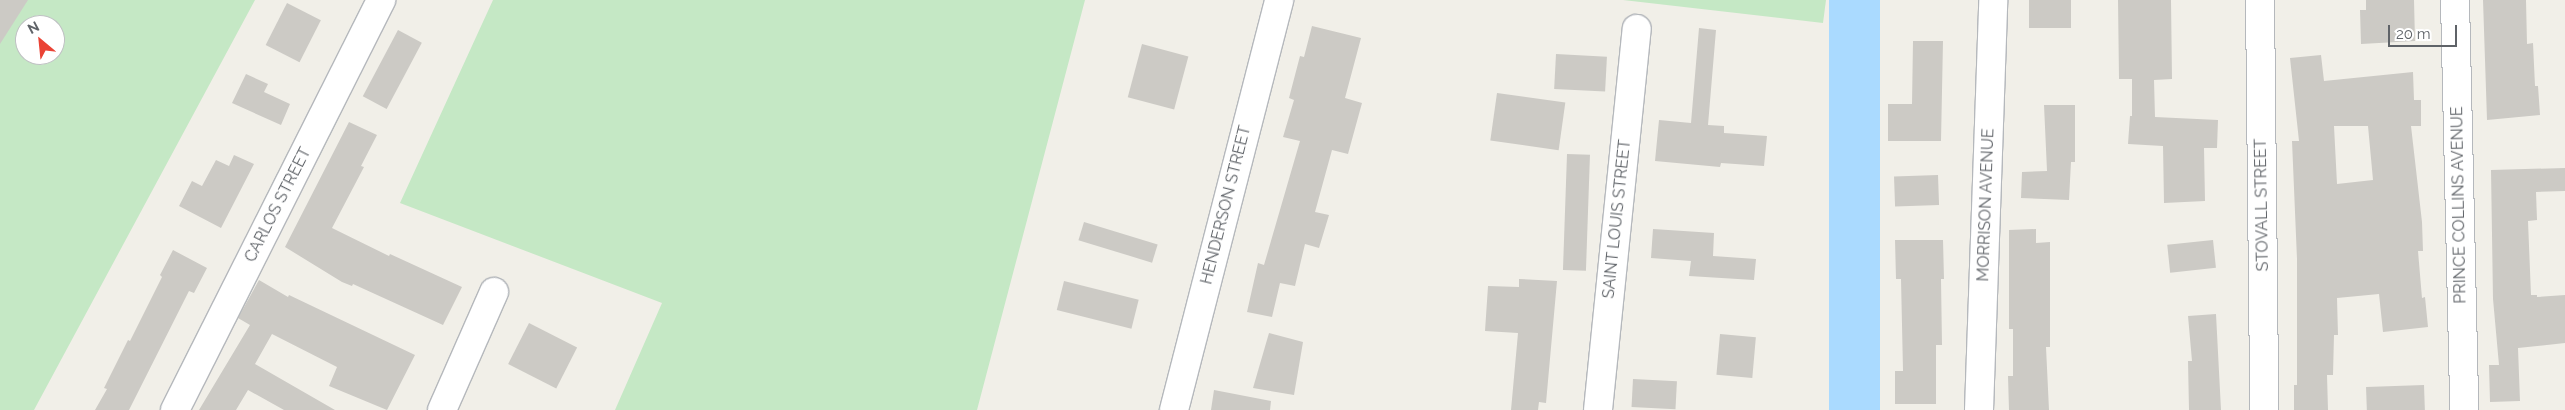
<!DOCTYPE html>
<html>
<head>
<meta charset="utf-8">
<style>
  body { margin:0 }
  #map { position:relative; width:2565px; height:410px; overflow:hidden; background:#f1efe8; font-family:Raleway,sans-serif }
  div>[style] { position:absolute }
  [style*='--x'] { left:calc(var(--x)*1px); top:calc(var(--y)*1px); width:calc(var(--w)*1px); rotate:calc(var(--a)*1deg) }
  .green>* { inset:0; background:#c5e8c5 }
  .water>* { inset:0; background:#aadaff; transform-origin:0 0 }
  .building>* { inset:0; background:#cccac5; transform-origin:0 0 }
  .roads { filter:drop-shadow(1px 0 #b5b8bc) drop-shadow(-1px 0 #b5b8bc) drop-shadow(0 1px #b5b8bc) drop-shadow(0 -1px #b5b8bc) }
  .minor>* { height:28px; margin:-14px; padding:0 14px; transform-origin:14px; border-radius:14px; background:#fff }
  span { translate:-50% -50%; white-space:nowrap; text-align:center; line-height:1.15; -webkit-text-stroke:4.5px #fff; paint-order:stroke }
  .street-label { font-size:16px; color:#5f6368 }
  .north { position:absolute; left:15px; top:15px; width:50px; height:50px; box-sizing:border-box; background:#fff; border:1px solid #bfc1c3; border-radius:50%; rotate:332deg; font-size:14px; font-weight:700; line-height:20px; text-align:center; color:#5f6368 }
  .north::after { content:''; display:block; margin:auto; width:18px; height:22px; background:#ea4335; clip-path:polygon(50% 0,100% 100%,50% 72%,0 100%) }
  .scale { position:absolute; left:2388px; top:25px; width:69px; height:22px; box-sizing:border-box; border:2px solid #5f6368; border-top:0; padding-left:6px; font-size:15px; line-height:18px; white-space:nowrap; color:#5f6368; -webkit-text-stroke:4px #fff; paint-order:stroke }
</style>
</head>
<body>
<div id="map">
  <div class="green">
    <i style="clip-path:polygon(evenodd,0 0,255px 0,34px 410px,0 410px,0 0,25px 25px,55px 25px,55px 55px,25px 55px,25px 25px)"></i>
    <i style="clip-path:polygon(493px 0,1085px 0,977px 410px,615px 410px,662px 303px,400px 203px)"></i>
    <i style="clip-path:polygon(1623px 0,1826px 0,1823px 23px)"></i>
  </div>
  <div class="water">
    <i style="left:1829px;top:0;width:51px;height:411px"></i>
  </div>
  <div class="building">
    <i style="clip-path:polygon(0 0,28px 0,0 44px)"></i>
    <i style="left:2029px;top:0;width:42px;height:28px"></i>
    <i style="clip-path:polygon(2118px 0,2171px 0,2172px 79px,2154px 80px,2155px 117px,2218px 120px,2217px 148px,2204px 148px,2205px 201px,2164px 203px,2163px 146px,2128px 144px,2130px 116px,2132px 116px,2132px 79px,2119px 79px)"></i>
    <i style="clip-path:polygon(2366px 0,2414px 0,2415px 41px,2361px 44px,2360px 10px,2366px 10px)"></i>
    <i style="clip-path:polygon(2483px 0,2526px 0,2527px 44px,2533px 43px,2535px 86px,2538px 86px,2540px 115px,2487px 120px)"></i>
    <i style="left:287px;top:3px;width:38px;height:47px;rotate:27deg"></i>
    <i style="clip-path:polygon(1312px 26px,1361px 38px,1345px 98px,1362px 103px,1348px 154px,1332px 150px,1315px 212px,1329px 215px,1319px 248px,1305px 244px,1295px 286px,1280px 283px,1272px 317px,1247px 312px,1258px 263px,1264px 265px,1300px 141px,1283px 137px,1294px 100px,1289px 98px,1300px 56px,1304px 57px)"></i>
    <i style="clip-path:polygon(1699px 28px,1716px 30px,1708px 125px,1724px 126px,1724px 133px,1767px 136px,1764px 166px,1721px 163px,1720px 167px,1655px 161px,1659px 120px,1691px 123px)"></i>
    <i style="left:398px;top:30px;width:27px;height:75px;rotate:28deg"></i>
    <i style="clip-path:polygon(1913px 41px,1943px 41px,1941px 141px,1888px 141px,1888px 104px,1912px 104px)"></i>
    <i style="left:1142px;top:44px;width:48px;height:55px;rotate:15deg"></i>
    <i style="left:1556px;top:54px;width:51px;height:35px;rotate:3deg"></i>
    <i style="clip-path:polygon(evenodd,2321px 55px,2324px 81px,2413px 72px,2414px 100px,2421px 100px,2421px 126px,2411px 126px,2422px 222px,2423px 251px,2418px 251px,2422px 298px,2425px 297px,2428px 327px,2383px 332px,2379px 294px,2337px 298px,2338px 335px,2334px 335px,2333px 375px,2327px 375px,2328px 410px,2294px 410px,2294px 385px,2297px 385px,2297px 259px,2292px 141px,2299px 141px,2290px 58px,2321px 55px,2334px 126px,2368px 126px,2373px 180px,2337px 184px,2334px 126px)"></i>
    <i style="clip-path:polygon(246px 74px,268px 84px,264px 92px,290px 104px,281px 125px,232px 103px)"></i>
    <i style="left:1497px;top:93px;width:69px;height:48px;rotate:8deg"></i>
    <i style="clip-path:polygon(2044px 105px,2075px 105px,2075px 162px,2071px 162px,2069px 200px,2021px 198px,2022px 172px,2047px 171px)"></i>
    <i style="clip-path:polygon(349px 122px,377px 135px,361px 166px,364px 167px,332px 228px,389px 256px,390px 254px,462px 287px,443px 325px,353px 284px,352px 286px,342px 282px,285px 247px)"></i>
    <i style="left:1567px;top:154px;width:23px;height:116px;rotate:2deg"></i>
    <i style="clip-path:polygon(234px 155px,254px 164px,221px 228px,179px 206px,192px 181px,202px 186px,216px 160px,229px 166px)"></i>
    <i style="clip-path:polygon(2565px 168px,2565px 191px,2536px 192px,2537px 220px,2528px 221px,2531px 295px,2537px 295px,2537px 297px,2565px 295px,2565px 343px,2518px 348px,2520px 401px,2490px 402px,2489px 365px,2499px 365px,2493px 299px,2491px 170px)"></i>
    <i style="left:1938px;top:175px;width:30px;height:44px;rotate:88deg"></i>
    <i style="left:1084px;top:222px;width:77px;height:19px;rotate:17deg"></i>
    <i style="clip-path:polygon(1653px 229px,1714px 233px,1713px 256px,1756px 259px,1754px 280px,1689px 276px,1691px 261px,1651px 258px)"></i>
    <i style="clip-path:polygon(2036px 229px,2036px 243px,2050px 242px,2050px 347px,2046px 347px,2049px 410px,2009px 410px,2008px 376px,2013px 376px,2013px 329px,2009px 329px,2009px 230px)"></i>
    <i style="clip-path:polygon(1895px 240px,1943px 240px,1944px 279px,1941px 279px,1942px 345px,1936px 345px,1936px 404px,1895px 404px,1895px 371px,1903px 371px,1901px 279px,1896px 279px)"></i>
    <i style="left:2213px;top:240px;width:28px;height:46px;rotate:84deg"></i>
    <i style="clip-path:polygon(173px 250px,207px 268px,194px 293px,189px 291px,129px 410px,95px 410px,107px 389px,104px 388px,128px 340px,130px 341px,162px 277px,160px 275px)"></i>
    <i style="clip-path:polygon(1519px 279px,1557px 281px,1546px 403px,1539px 402px,1538px 410px,1511px 410px,1518px 333px,1485px 331px,1488px 286px,1519px 287px)"></i>
    <i style="clip-path:polygon(259px 280px,288px 297px,289px 295px,415px 355px,387px 410px,329px 386px,337px 367px,272px 334px,255px 364px,335px 410px,284px 410px,248px 390px,236px 410px,199px 410px,250px 325px,238px 318px)"></i>
    <i style="left:1064px;top:281px;width:77px;height:30px;rotate:14deg"></i>
    <i style="clip-path:polygon(2216px 314px,2221px 410px,2189px 410px,2188px 361px,2192px 361px,2188px 316px)"></i>
    <i style="left:529px;top:323px;width:54px;height:46px;rotate:27deg"></i>
    <i style="clip-path:polygon(1269px 333px,1303px 342px,1294px 395px,1253px 388px)"></i>
    <i style="left:1720px;top:334px;width:36px;height:41px;rotate:5deg"></i>
    <i style="left:1633px;top:379px;width:44px;height:28px;rotate:3deg"></i>
    <i style="left:2424px;top:385px;width:25px;height:58px;rotate:88deg"></i>
    <i style="clip-path:polygon(1214px 390px,1271px 401px,1270px 410px,1211px 410px)"></i>
  </div>
  <div class="roads">
    <div class="minor">
      <i style="--x:2260;--y:0;--w:410;--a:89.4"></i>
      <i style="--x:2455;--y:0;--w:410;--a:88.7"></i>
      <i style="--x:175;--y:410;--w:459;--a:-63.3"></i>
      <i style="--x:442;--y:410;--w:129;--a:-66.2"></i>
      <i style="--x:1174;--y:410;--w:423;--a:-75.6"></i>
      <i style="--x:1598;--y:410;--w:383;--a:-84.2"></i>
      <i style="--x:1979;--y:410;--w:410;--a:-88"></i>
    </div>
  </div>
  <div class="street-label">
    <span style="left:278px;top:205px;rotate:-63deg">CARLOS STREET</span>
    <span style="left:1226px;top:205px;rotate:-76deg">HENDERSON STREET</span>
    <span style="left:1986px;top:205px;rotate:-88deg">MORRISON AVENUE</span>
    <span style="left:2262px;top:205px;rotate:-91deg">STOVALL STREET</span>
    <span style="left:2459px;top:205px;rotate:-91deg">PRINCE COLLINS AVENUE</span>
    <span style="left:1617px;top:219px;rotate:-84deg">SAINT LOUIS STREET</span>
  </div>
  <div class="north">N</div>
  <div class="scale">20 m</div>
</div>
</body>
</html>
